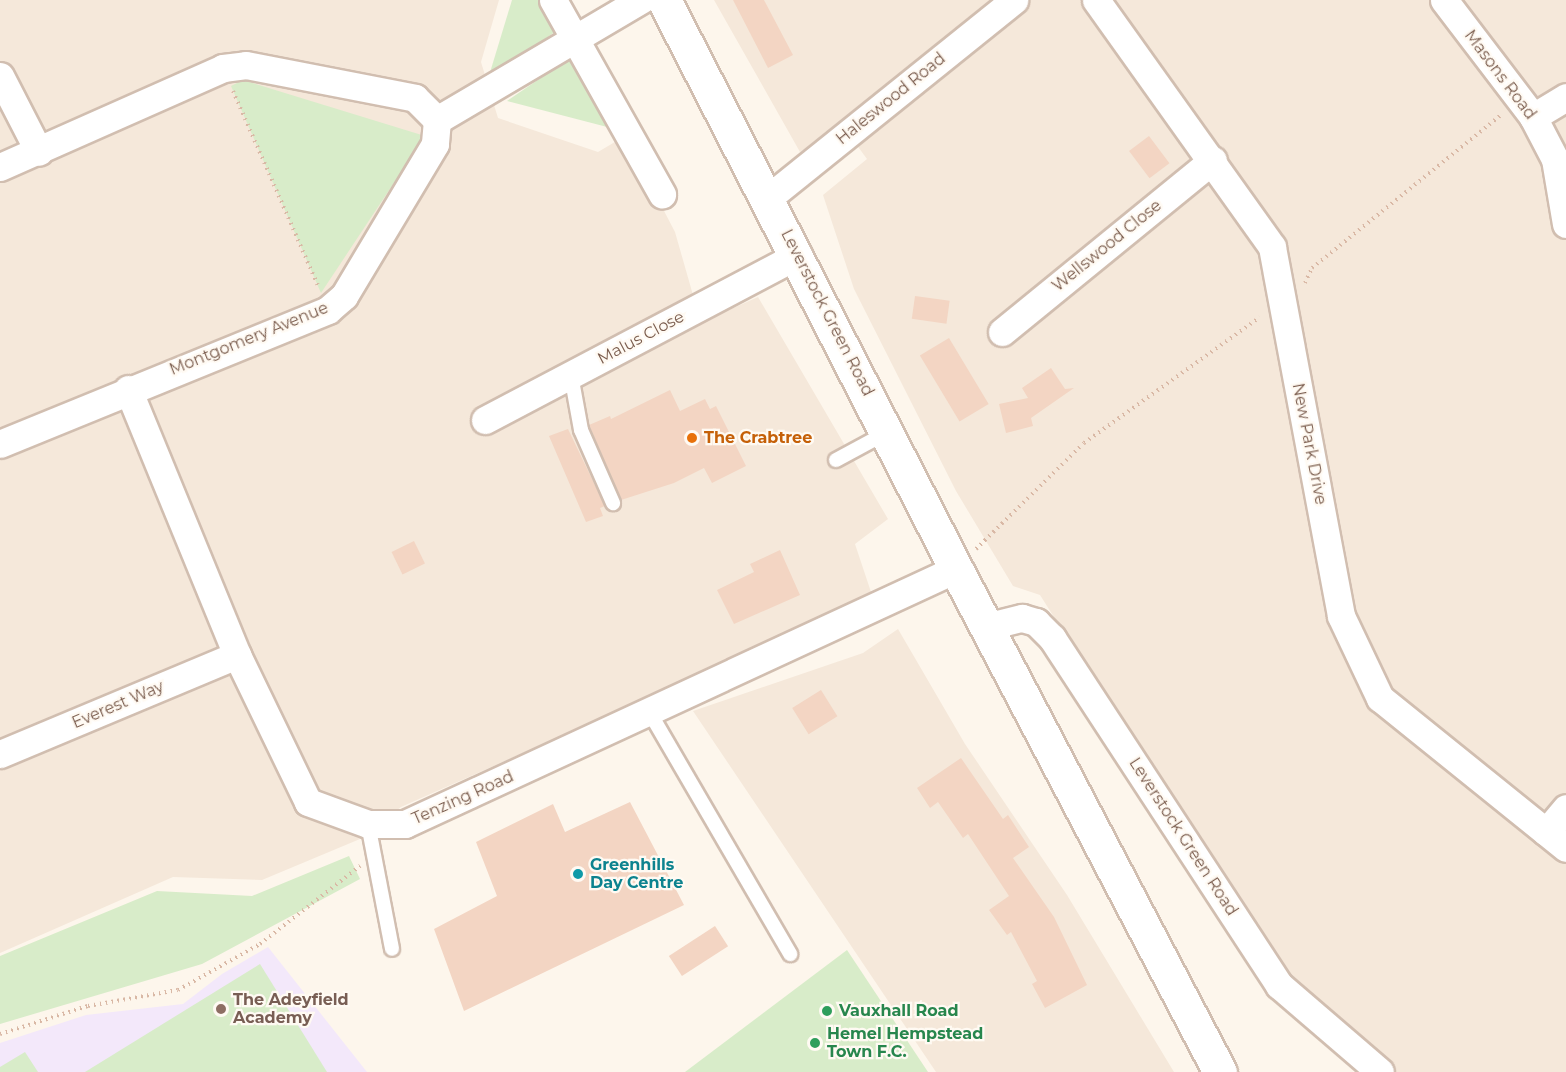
<!DOCTYPE html>
<html>
<head>
<meta charset="utf-8">
<style>
  body { margin:0 }
  #map { position:relative; width:1566px; height:1072px; overflow:hidden; background:#fdf6ec; font-family:Montserrat,sans-serif }
  div>[style] { position:absolute }
  [style*='--x'] { left:calc(var(--x)*1px); top:calc(var(--y)*1px); width:calc(var(--w)*1px); rotate:calc(var(--a)*1deg) }
  .residential>* { inset:0; background:#f5e8da }
  .education>* { inset:0; background:#f3e8fa }
  .green>* { inset:0; background:#d8ecc9 }
  .building>* { inset:0; background:#f3d5c3; transform-origin:0 0 }
  .path>* { height:4px; margin-top:-2px; transform-origin:0; background:repeating-linear-gradient(90deg,#d9b8a5 0 1.5px,transparent 0 6px) }
  .roads { filter:drop-shadow(2px 0 #d1beb0) drop-shadow(-2px 0 #d1beb0) drop-shadow(0 2px #d1beb0) drop-shadow(0 -2px #d1beb0) }
  .lane>* { height:14px; margin:-7px; padding:0 7px; transform-origin:7px; border-radius:7px; background:#fff }
  .street>* { height:27px; margin:-13.5px; padding:0 13.5px; transform-origin:13.5px; border-radius:13.5px; background:#fff }
  .secondary>* { height:33px; margin:-16.5px; padding:0 16.5px; transform-origin:16.5px; border-radius:16.5px; background:#fff }
  .dots>* { width:16px; height:16px; translate:-50% -50%; box-sizing:border-box; border:3px solid #fffaf3; border-radius:50% }
  span { translate:-50% -50%; white-space:nowrap; text-align:center; line-height:1.15; -webkit-text-stroke:4.5px #fffaf3; paint-order:stroke }
  .street-label { font-size:16px; color:#7a5c4d }
  .food-label { font-size:16px; color:#c56008; font-weight:700 }
  .left { translate:0 -50%; text-align:left }
  .culture-label { font-size:16px; color:#0d838f; font-weight:700 }
  .education-label { font-size:16px; color:#785e54; font-weight:700 }
  .leisure-label { font-size:16px; color:#27864d; font-weight:700 }
</style>
</head>
<body>
<div id="map">
  <div class="residential">
    <i style="clip-path:polygon(0 0,499px 0,481px 62px,498px 118px,598px 152px,625px 136px,675px 232px,693px 295px,666px 315px,675px 334px,758px 297px,888px 519px,855px 544px,873px 598px,401px 807px,360px 839px,262px 880px,173px 877px,0 953px)"></i>
    <i style="clip-path:polygon(714px 0,1566px 0,1566px 1072px,1386px 1072px,1277px 969px,1040px 595px,1013px 586px,956px 491px,854px 289px,823px 195px,867px 159px,842px 125px,800px 152px)"></i>
    <i style="clip-path:polygon(898px 629px,965px 744px,1067px 895px,1174px 1072px,936px 1072px,693px 711px,863px 653px)"></i>
  </div>
  <div class="education">
    <i style="clip-path:polygon(268px 947px,367px 1072px,0 1072px,0 1043px,86px 1015px,183px 1004px,222px 974px)"></i>
  </div>
  <div class="green">
    <i style="clip-path:polygon(512px 0,544px 0,559px 29px,488px 79px)"></i>
    <i style="clip-path:polygon(573px 56px,611px 128px,507px 101px)"></i>
    <i style="clip-path:polygon(243px 80px,425px 136px,321px 293px,231px 86px)"></i>
    <i style="clip-path:polygon(349px 856px,360px 879px,202px 964px,0 1024px,0 956px,157px 891px,252px 896px)"></i>
    <i style="clip-path:polygon(847px 950px,928px 1072px,685px 1072px)"></i>
    <i style="clip-path:polygon(260px 964px,327px 1072px,85px 1072px)"></i>
    <i style="clip-path:polygon(25px 1052px,38px 1072px,0 1072px,0 1067px)"></i>
  </div>
  <div class="building">
    <i style="clip-path:polygon(733px 0,764px 0,793px 55px,768px 68px)"></i>
    <i style="left:1149px;top:136px;width:34px;height:25px;rotate:53deg"></i>
    <i style="left:915px;top:296px;width:35px;height:23px;rotate:8deg"></i>
    <i style="left:949px;top:338px;width:77px;height:34px;rotate:59deg"></i>
    <i style="clip-path:polygon(1051px 368px,1065px 389px,1074px 388px,1031px 418px,1033px 426px,1006px 433px,999px 404px,1028px 398px,1022px 388px)"></i>
    <i style="clip-path:polygon(670px 390px,680px 411px,705px 399px,710px 409px,716px 406px,746px 466px,712px 483px,704px 468px,674px 483px,621px 500px,589px 425px,610px 416px,611px 419px)"></i>
    <i style="clip-path:polygon(568px 429px,605px 506px,600px 508px,603px 516px,586px 522px,549px 436px)"></i>
    <i style="left:414px;top:541px;width:25px;height:25px;rotate:64deg"></i>
    <i style="clip-path:polygon(780px 550px,800px 595px,734px 624px,717px 590px,754px 572px,750px 564px)"></i>
    <i style="left:821px;top:690px;width:31px;height:34px;rotate:58deg"></i>
    <i style="clip-path:polygon(961px 758px,1003px 819px,1008px 815px,1029px 847px,1013px 858px,1054px 917px,1087px 985px,1045px 1008px,1032px 984px,1037px 981px,1011px 932px,1007px 935px,989px 910px,1009px 896px,968px 834px,963px 838px,938px 802px,930px 808px,917px 788px)"></i>
    <i style="clip-path:polygon(630px 802px,684px 905px,464px 1011px,434px 929px,497px 896px,476px 842px,553px 804px,565px 832px)"></i>
    <i style="left:715px;top:926px;width:24px;height:55px;rotate:57deg"></i>
  </div>
  <div class="path">
    <i style="--x:233;--y:91;--w:215;--a:66.4"></i>
    <i style="--x:1305;--y:283;--w:17;--a:-65"></i>
    <i style="--x:1312;--y:268;--w:243;--a:-39"></i>
    <i style="--x:976;--y:549;--w:151;--a:-44.5"></i>
    <i style="--x:1084;--y:443;--w:216;--a:-35.6"></i>
    <i style="--x:0;--y:1034;--w:92;--a:-17.7"></i>
    <i style="--x:88;--y:1006;--w:91;--a:-10.1"></i>
    <i style="--x:178;--y:990;--w:94;--a:-29.3"></i>
    <i style="--x:260;--y:944;--w:127;--a:-38"></i>
  </div>
  <div class="roads">
    <div class="lane">
      <i style="--x:571;--y:375;--w:56;--a:79.7"></i>
      <i style="--x:581;--y:430;--w:80;--a:66.3"></i>
      <i style="--x:836;--y:460;--w:57;--a:-28.4"></i>
      <i style="--x:650;--y:713;--w:279;--a:59.8"></i>
      <i style="--x:368;--y:824;--w:127;--a:79.1"></i>
    </div>
    <div class="street">
      <i style="--x:553;--y:0;--w:223;--a:60.7"></i>
      <i style="--x:1096;--y:0;--w:303;--a:54.5"></i>
      <i style="--x:1272;--y:247;--w:375;--a:79.4"></i>
      <i style="--x:1341;--y:616;--w:91;--a:64.6"></i>
      <i style="--x:1380;--y:698;--w:239;--a:38.9"></i>
      <i style="--x:1444;--y:0;--w:147;--a:52.7"></i>
      <i style="--x:1533;--y:117;--w:47;--a:62.4"></i>
      <i style="--x:1555;--y:159;--w:66;--a:80.4"></i>
      <i style="--x:0;--y:76;--w:85;--a:62.8"></i>
      <i style="--x:1533;--y:117;--w:39;--a:-31"></i>
      <i style="--x:437;--y:120;--w:237;--a:-30.5"></i>
      <i style="--x:0;--y:167;--w:244;--a:-23.9"></i>
      <i style="--x:223;--y:68;--w:23;--a:-7"></i>
      <i style="--x:246;--y:65;--w:172;--a:11"></i>
      <i style="--x:415;--y:98;--w:31;--a:45"></i>
      <i style="--x:437;--y:120;--w:24;--a:95"></i>
      <i style="--x:435;--y:144;--w:177;--a:120.9"></i>
      <i style="--x:344;--y:296;--w:21;--a:139"></i>
      <i style="--x:328;--y:310;--w:354;--a:157.8"></i>
      <i style="--x:768;--y:198;--w:316;--a:-38.8"></i>
      <i style="--x:1002;--y:332;--w:272;--a:-39.2"></i>
      <i style="--x:128;--y:389;--w:287;--a:67.7"></i>
      <i style="--x:237;--y:655;--w:163;--a:64.2"></i>
      <i style="--x:308;--y:802;--w:64;--a:20.1"></i>
      <i style="--x:368;--y:824;--w:37;--a:0"></i>
      <i style="--x:405;--y:824;--w:607;--a:-24.83"></i>
      <i style="--x:485;--y:420;--w:354;--a:-27.8"></i>
      <i style="--x:989;--y:626;--w:34;--a:-14"></i>
      <i style="--x:1022;--y:618;--w:15;--a:16"></i>
      <i style="--x:1036;--y:622;--w:23;--a:45"></i>
      <i style="--x:1052;--y:638;--w:415;--a:56.8"></i>
      <i style="--x:1279;--y:985;--w:133;--a:40.7"></i>
      <i style="--x:0;--y:754;--w:257;--a:-22.7"></i>
      <i style="--x:1546;--y:832;--w:31;--a:-50"></i>
    </div>
    <div class="secondary">
      <i style="--x:664;--y:0;--w:640;--a:62.83"></i>
      <i style="--x:956;--y:569;--w:568;--a:62.31"></i>
    </div>
  </div>
  <div class="dots">
    <i style="left:692px;top:438px;background:#e8710a"></i>
    <i style="left:578px;top:874px;background:#0f9aa8"></i>
    <i style="left:221px;top:1009px;background:#8d6e63"></i>
    <i style="left:827px;top:1011px;background:#2e9e5b"></i>
    <i style="left:815px;top:1043px;background:#2e9e5b"></i>
  </div>
  <div class="street-label">
    <span style="left:1500px;top:75px;rotate:53deg">Masons Road</span>
    <span style="left:891px;top:99px;rotate:-39deg">Haleswood Road</span>
    <span style="left:1107px;top:246px;rotate:-39deg">Wellswood Close</span>
    <span style="left:827px;top:313px;rotate:63deg">Leverstock Green Road</span>
    <span style="left:641px;top:338px;rotate:-28deg">Malus Close</span>
    <span style="left:249px;top:339px;rotate:-22deg">Montgomery Avenue</span>
    <span style="left:1309px;top:444px;rotate:79deg">New Park Drive</span>
    <span style="left:118px;top:705px;rotate:-23deg">Everest Way</span>
    <span style="left:463px;top:798px;rotate:-24deg">Tenzing Road</span>
    <span style="left:1183px;top:837px;rotate:57deg">Leverstock Green Road</span>
  </div>
  <div class="food-label">
    <span class="left" style="left:704px;top:438px">The Crabtree</span>
  </div>
  <div class="culture-label">
    <span class="left" style="left:590px;top:874px">Greenhills<br>Day Centre</span>
  </div>
  <div class="education-label">
    <span class="left" style="left:233px;top:1009px">The Adeyfield<br>Academy</span>
  </div>
  <div class="leisure-label">
    <span class="left" style="left:839px;top:1011px">Vauxhall Road</span>
    <span class="left" style="left:827px;top:1043px">Hemel Hempstead<br>Town F.C.</span>
  </div>
</div>
</body>
</html>
